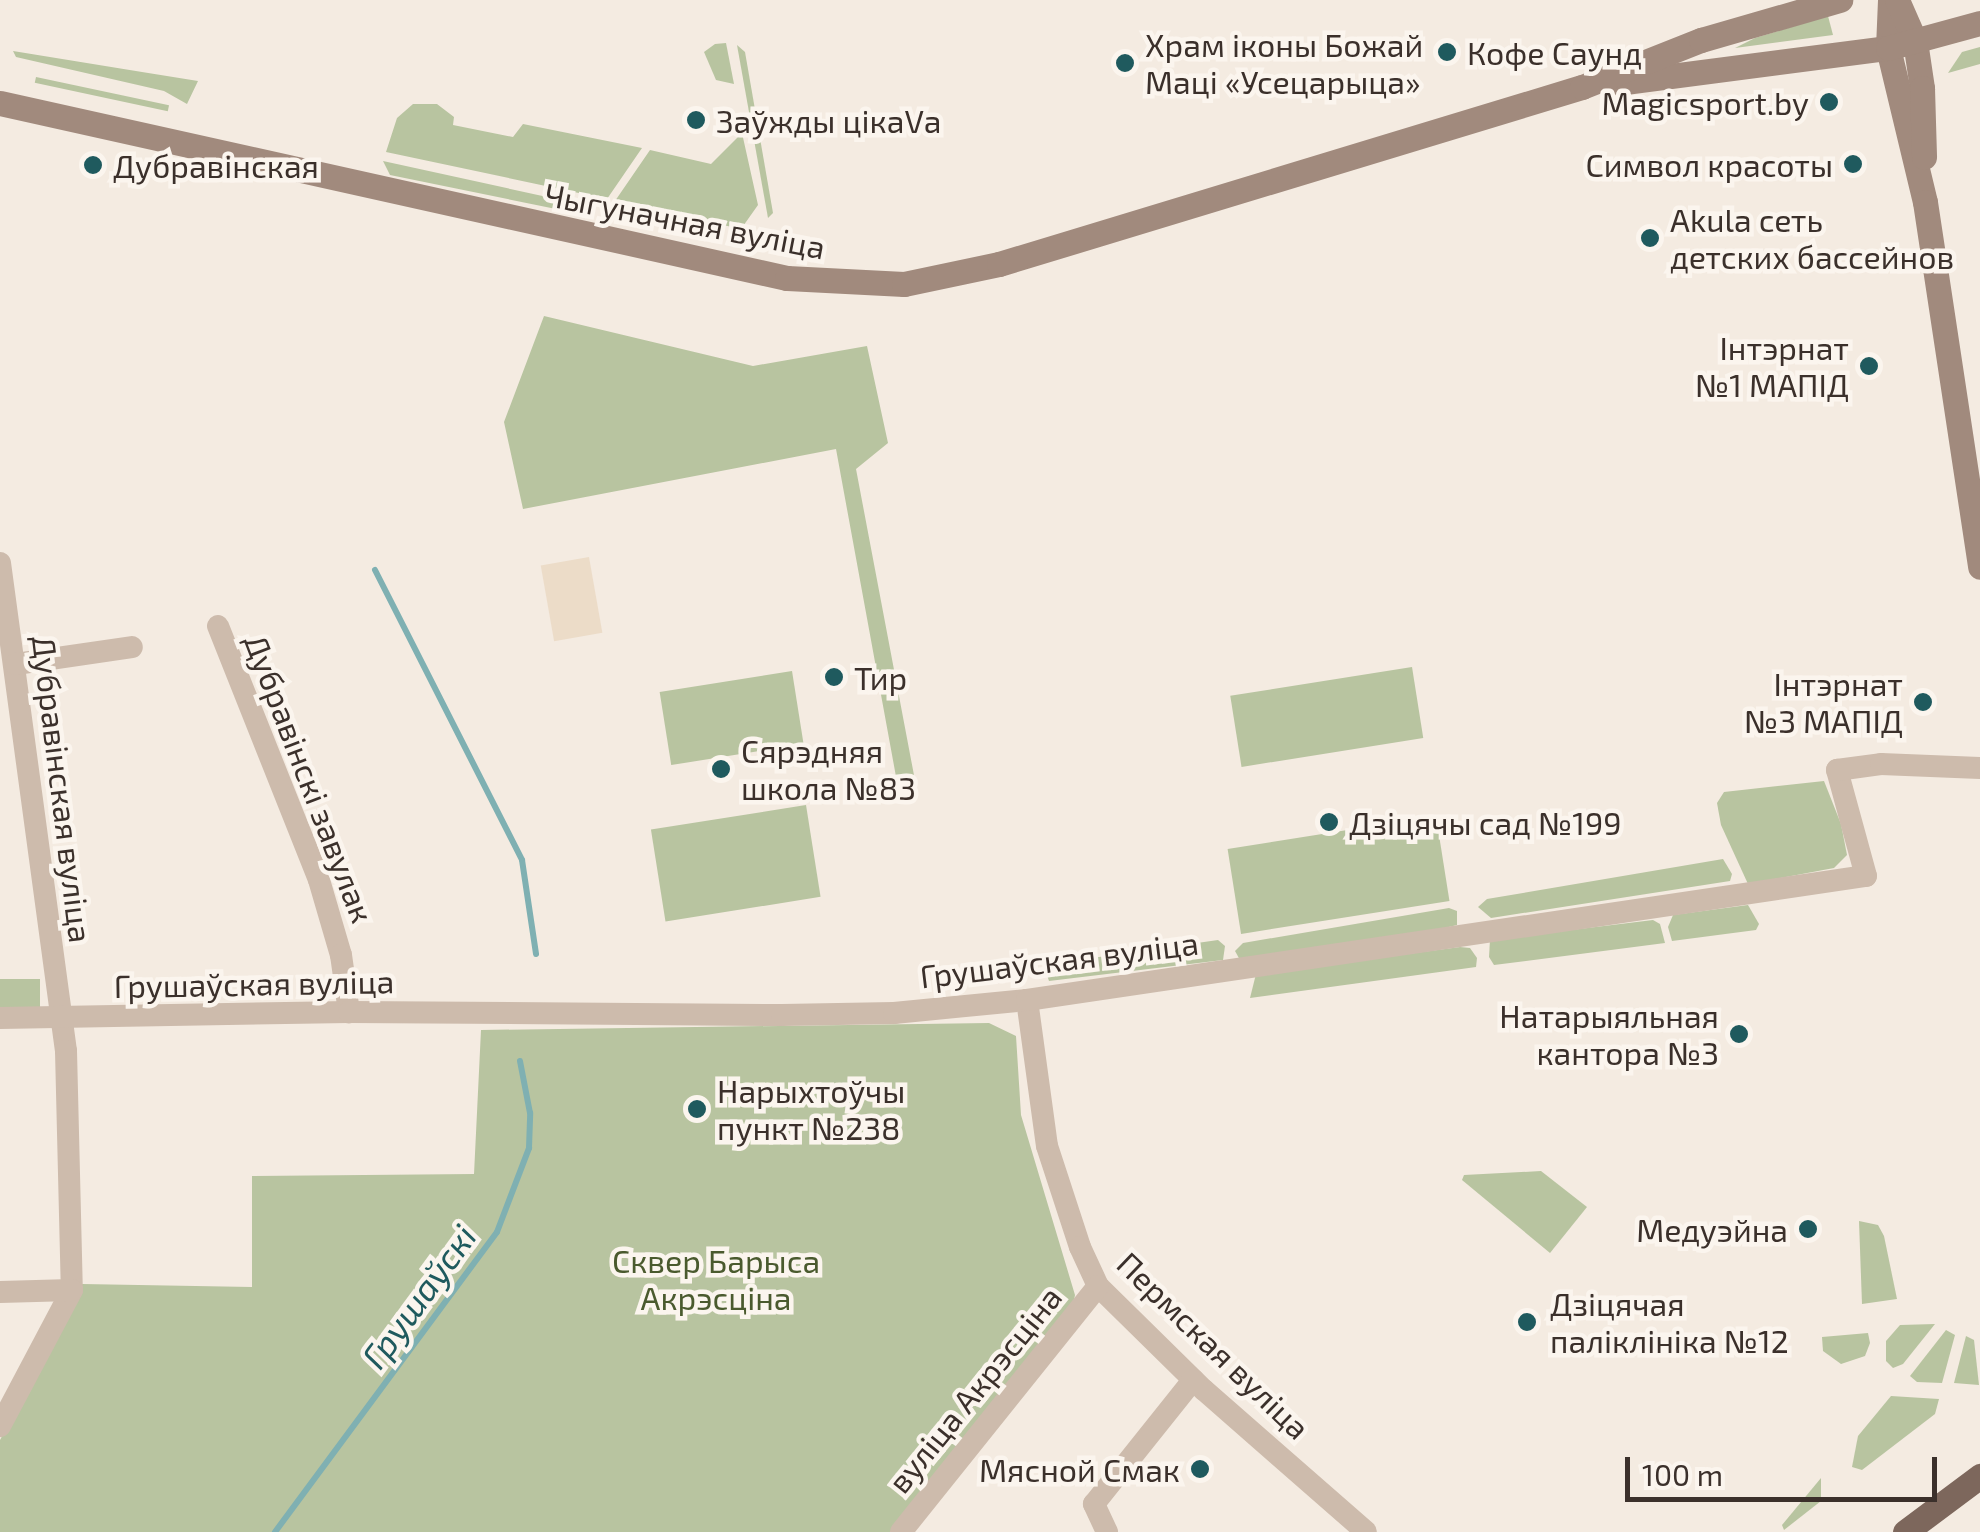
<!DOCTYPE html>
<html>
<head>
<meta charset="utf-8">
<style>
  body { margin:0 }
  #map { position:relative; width:1980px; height:1532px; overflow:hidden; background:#f4ebe1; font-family:"Exo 2",sans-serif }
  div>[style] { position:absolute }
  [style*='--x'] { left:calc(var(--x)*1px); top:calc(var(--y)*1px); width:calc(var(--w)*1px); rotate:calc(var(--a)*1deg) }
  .green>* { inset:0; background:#b8c4a0; transform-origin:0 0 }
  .plaza>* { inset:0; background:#ecdcc8; transform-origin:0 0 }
  .stream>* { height:6px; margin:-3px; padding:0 3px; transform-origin:3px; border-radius:3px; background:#7fb0b2 }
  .minor>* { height:22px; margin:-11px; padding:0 11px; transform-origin:11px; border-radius:11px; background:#cdbbac }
  .secondary>* { height:25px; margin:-12.5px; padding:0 12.5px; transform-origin:12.5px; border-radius:12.5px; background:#a18a7d }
  .primary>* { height:25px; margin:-12.5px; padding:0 12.5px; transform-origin:12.5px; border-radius:12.5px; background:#7d675c }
  .dots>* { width:28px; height:28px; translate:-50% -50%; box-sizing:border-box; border:5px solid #fbf5ee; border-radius:50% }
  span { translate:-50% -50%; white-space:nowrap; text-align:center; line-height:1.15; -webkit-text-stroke:9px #fbf5ee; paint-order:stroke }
  .poi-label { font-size:32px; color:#3b302b }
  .left { translate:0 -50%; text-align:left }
  .right { translate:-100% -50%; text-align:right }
  .street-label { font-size:32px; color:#3b302b }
  .park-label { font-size:32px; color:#4a5a2e }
  .water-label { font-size:35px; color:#1f5a5e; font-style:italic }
  .scale { position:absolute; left:1625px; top:1457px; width:312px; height:45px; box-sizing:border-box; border:5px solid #3b302b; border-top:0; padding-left:12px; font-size:30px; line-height:35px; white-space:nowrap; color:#3b302b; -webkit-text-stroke:8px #fbf5ee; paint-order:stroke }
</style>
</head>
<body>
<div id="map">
  <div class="green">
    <i style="clip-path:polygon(1828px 16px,1833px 35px,1735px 48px,1755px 38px)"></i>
    <i style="clip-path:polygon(726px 43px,734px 84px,716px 80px,704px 52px,715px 44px)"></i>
    <i style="clip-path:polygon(737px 45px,745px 52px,773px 213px,768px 218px)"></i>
    <i style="clip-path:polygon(1980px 47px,1980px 64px,1948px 73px,1962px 52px)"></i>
    <i style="clip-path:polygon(13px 51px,142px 72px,198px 81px,187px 104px,164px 91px,16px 57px)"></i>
    <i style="left:36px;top:77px;width:136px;height:6px;rotate:12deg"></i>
    <i style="clip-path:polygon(413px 104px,437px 104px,454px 117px,453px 125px,513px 137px,523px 124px,642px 148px,607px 199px,386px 152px,397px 118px)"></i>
    <i style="clip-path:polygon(742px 133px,758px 205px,741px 229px,615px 201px,650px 150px,711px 164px)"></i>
    <i style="clip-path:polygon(383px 161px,570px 202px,566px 209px,556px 209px,390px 175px)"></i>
    <i style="clip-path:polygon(544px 316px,753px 366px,867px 346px,888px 443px,856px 469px,917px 791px,899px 793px,836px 449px,523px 509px,504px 422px)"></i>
    <i style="left:1412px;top:667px;width:72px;height:184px;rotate:81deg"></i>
    <i style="left:792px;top:671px;width:74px;height:134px;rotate:81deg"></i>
    <i style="clip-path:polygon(1824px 781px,1841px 824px,1847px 855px,1834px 868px,1748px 884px,1721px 825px,1717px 803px,1724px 792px)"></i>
    <i style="left:806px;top:805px;width:93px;height:157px;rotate:81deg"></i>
    <i style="left:1436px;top:816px;width:86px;height:211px;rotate:81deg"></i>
    <i style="clip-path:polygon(1723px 859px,1732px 874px,1730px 881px,1491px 918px,1478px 907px,1487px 899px)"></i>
    <i style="clip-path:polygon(1748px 905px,1759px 924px,1756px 930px,1672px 941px,1668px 927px,1673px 915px)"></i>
    <i style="clip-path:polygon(1449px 908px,1457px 911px,1457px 925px,1441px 929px,1240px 960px,1235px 951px,1243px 943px)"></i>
    <i style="clip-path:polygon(1653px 920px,1660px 924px,1665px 943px,1494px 965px,1489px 957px,1490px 940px)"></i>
    <i style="clip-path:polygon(1218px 940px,1225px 946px,1223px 960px,1049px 981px,1045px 969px,1050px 964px)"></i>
    <i style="clip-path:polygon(1460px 947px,1470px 948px,1477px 958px,1476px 967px,1250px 998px,1256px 974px)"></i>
    <i style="left:0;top:979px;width:40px;height:30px"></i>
    <i style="clip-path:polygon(989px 1023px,1016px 1036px,1021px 1115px,1075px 1295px,1072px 1310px,890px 1532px,0 1532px,0 1440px,82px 1284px,252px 1287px,252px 1176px,474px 1174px,481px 1030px)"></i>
    <i style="clip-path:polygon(1541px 1171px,1587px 1207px,1550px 1253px,1462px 1180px,1464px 1175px)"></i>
    <i style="clip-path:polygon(1859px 1221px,1878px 1225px,1884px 1236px,1897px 1299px,1862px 1304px)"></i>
    <i style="clip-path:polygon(1935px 1324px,1903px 1364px,1893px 1368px,1886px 1361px,1886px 1341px,1900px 1325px)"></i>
    <i style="clip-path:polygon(1946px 1330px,1955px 1335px,1942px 1383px,1917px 1382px,1910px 1376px)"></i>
    <i style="clip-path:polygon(1868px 1333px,1870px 1343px,1865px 1356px,1841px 1364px,1823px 1351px,1822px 1337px)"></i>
    <i style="clip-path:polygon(1966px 1336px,1974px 1340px,1979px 1385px,1954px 1383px)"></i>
    <i style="clip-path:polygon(1891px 1396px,1939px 1399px,1935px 1414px,1862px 1470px,1852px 1467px,1858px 1436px)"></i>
    <i style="clip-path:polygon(1821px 1478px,1821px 1501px,1784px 1530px,1782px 1525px)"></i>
  </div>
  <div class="plaza">
    <i style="left:589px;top:557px;width:77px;height:49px;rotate:80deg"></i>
  </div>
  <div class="stream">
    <i style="--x:375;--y:570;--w:325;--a:63.1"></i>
    <i style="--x:522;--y:860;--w:95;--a:81.5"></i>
    <i style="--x:275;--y:1532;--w:373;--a:-53.5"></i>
    <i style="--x:497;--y:1232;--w:90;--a:-69.1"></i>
    <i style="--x:529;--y:1148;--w:35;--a:-88"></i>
    <i style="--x:530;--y:1113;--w:53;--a:-100.9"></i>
  </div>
  <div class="minor">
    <i style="--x:0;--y:563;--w:492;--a:82.3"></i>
    <i style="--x:66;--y:1051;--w:239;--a:88.6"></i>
    <i style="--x:72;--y:1290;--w:154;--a:117.9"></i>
    <i style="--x:218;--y:626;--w:273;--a:68.3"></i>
    <i style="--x:319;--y:880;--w:78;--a:73.7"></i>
    <i style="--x:341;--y:955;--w:58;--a:82"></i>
    <i style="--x:16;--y:664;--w:117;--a:-8.3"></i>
    <i style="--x:1027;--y:1000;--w:147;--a:82.2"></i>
    <i style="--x:1047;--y:1146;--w:106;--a:71.9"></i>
    <i style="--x:1080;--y:1247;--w:43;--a:65.2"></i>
    <i style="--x:1098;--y:1286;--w:148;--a:44.5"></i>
    <i style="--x:1204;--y:1390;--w:215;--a:41.2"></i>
    <i style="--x:0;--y:1018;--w:349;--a:-1"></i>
    <i style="--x:349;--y:1012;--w:433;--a:0.4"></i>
    <i style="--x:782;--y:1015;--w:112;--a:-1"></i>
    <i style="--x:894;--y:1013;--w:134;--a:-5.6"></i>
    <i style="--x:1027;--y:1000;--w:848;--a:-8.41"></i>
    <i style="--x:1866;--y:876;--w:110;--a:-105.3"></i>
    <i style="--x:1837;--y:770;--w:44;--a:-7.8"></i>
    <i style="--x:1881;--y:764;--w:99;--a:2.3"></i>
    <i style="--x:0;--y:1292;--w:72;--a:-1.6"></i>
    <i style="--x:901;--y:1532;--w:315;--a:-51.3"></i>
    <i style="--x:1107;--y:1532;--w:31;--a:-115"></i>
    <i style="--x:1094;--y:1504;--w:159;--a:-51.4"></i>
  </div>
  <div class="secondary">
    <i style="--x:1890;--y:0;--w:48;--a:92.4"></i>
    <i style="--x:1888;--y:48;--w:158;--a:76.5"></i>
    <i style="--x:1925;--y:202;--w:369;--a:81.4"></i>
    <i style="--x:1897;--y:0;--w:45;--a:66.3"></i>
    <i style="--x:1915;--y:41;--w:48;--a:81.5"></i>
    <i style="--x:1922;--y:88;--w:69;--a:88.3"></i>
    <i style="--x:1617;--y:83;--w:273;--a:-7.4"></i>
    <i style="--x:1888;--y:48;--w:95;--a:-15.2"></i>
    <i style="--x:0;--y:103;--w:806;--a:12.54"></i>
    <i style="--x:787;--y:278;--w:117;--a:2.9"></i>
    <i style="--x:904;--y:284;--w:97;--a:-11.9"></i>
    <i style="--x:999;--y:264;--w:609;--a:-16.89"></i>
    <i style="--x:1582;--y:87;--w:128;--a:-21.6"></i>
    <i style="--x:1701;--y:40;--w:145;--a:-16.1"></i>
  </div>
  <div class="primary">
    <i style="--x:1905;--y:1532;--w:94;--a:-36.7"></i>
  </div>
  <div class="dots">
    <i style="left:1447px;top:52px;background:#1f5a5e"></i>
    <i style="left:1125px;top:63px;background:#1f5a5e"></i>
    <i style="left:1829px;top:102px;background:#1f5a5e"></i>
    <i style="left:696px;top:120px;background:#1f5a5e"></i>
    <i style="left:1853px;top:164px;background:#1f5a5e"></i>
    <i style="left:93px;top:165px;background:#1f5a5e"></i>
    <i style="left:1650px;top:238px;background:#1f5a5e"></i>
    <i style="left:1869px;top:366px;background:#1f5a5e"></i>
    <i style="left:834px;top:677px;background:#1f5a5e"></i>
    <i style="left:1923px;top:702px;background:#1f5a5e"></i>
    <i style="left:721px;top:769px;background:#1f5a5e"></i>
    <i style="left:1329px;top:822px;background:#1f5a5e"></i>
    <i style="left:1739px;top:1034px;background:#1f5a5e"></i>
    <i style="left:697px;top:1109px;background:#1f5a5e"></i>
    <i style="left:1808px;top:1229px;background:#1f5a5e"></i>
    <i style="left:1527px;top:1322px;background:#1f5a5e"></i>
    <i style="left:1200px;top:1469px;background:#1f5a5e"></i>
  </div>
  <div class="poi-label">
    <span class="left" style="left:1145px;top:63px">Храм іконы Божай<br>Маці «Усецарыца»</span>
    <span class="left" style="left:1467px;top:52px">Кофе Саунд</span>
    <span class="right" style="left:1809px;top:102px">Magicsport.by</span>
    <span class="left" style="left:716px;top:120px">Заўжды цікаVа</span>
    <span class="right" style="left:1833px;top:164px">Символ красоты</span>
    <span class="left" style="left:113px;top:165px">Дубравінская</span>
    <span class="left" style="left:1670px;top:238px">Akula сеть<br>детских бассейнов</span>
    <span class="right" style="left:1849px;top:366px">Інтэрнат<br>№1 МАПІД</span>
    <span class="left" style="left:854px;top:677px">Тир</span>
    <span class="right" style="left:1903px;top:702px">Інтэрнат<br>№3 МАПІД</span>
    <span class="left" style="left:741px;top:769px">Сярэдняя<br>школа №83</span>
    <span class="left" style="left:1349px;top:822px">Дзіцячы сад №199</span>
    <span class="right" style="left:1719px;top:1034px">Натарыяльная<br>кантора №3</span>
    <span class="left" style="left:717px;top:1109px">Нарыхтоўчы<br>пункт №238</span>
    <span class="right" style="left:1788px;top:1229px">Медуэйна</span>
    <span class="left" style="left:1550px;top:1322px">Дзіцячая<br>паліклініка №12</span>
    <span class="right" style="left:1180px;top:1469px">Мясной Смак</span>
  </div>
  <div class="street-label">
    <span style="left:685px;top:220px;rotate:11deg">Чыгуначная вуліца</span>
    <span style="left:310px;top:778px;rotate:69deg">Дубравінскі завулак</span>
    <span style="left:63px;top:789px;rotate:83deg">Дубравінская вуліца</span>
    <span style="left:1059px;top:959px;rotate:-7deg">Грушаўская вуліца</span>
    <span style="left:254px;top:983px;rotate:-1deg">Грушаўская вуліца</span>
    <span style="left:1214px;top:1345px;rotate:44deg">Пермская вуліца</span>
    <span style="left:974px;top:1389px;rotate:-51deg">вуліца Акрэсціна</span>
  </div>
  <div class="park-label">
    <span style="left:716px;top:1279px">Сквер Барыса<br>Акрэсціна</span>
  </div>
  <div class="water-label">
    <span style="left:418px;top:1296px;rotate:-54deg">Грушаўскі</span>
  </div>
  <div class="scale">100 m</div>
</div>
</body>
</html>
